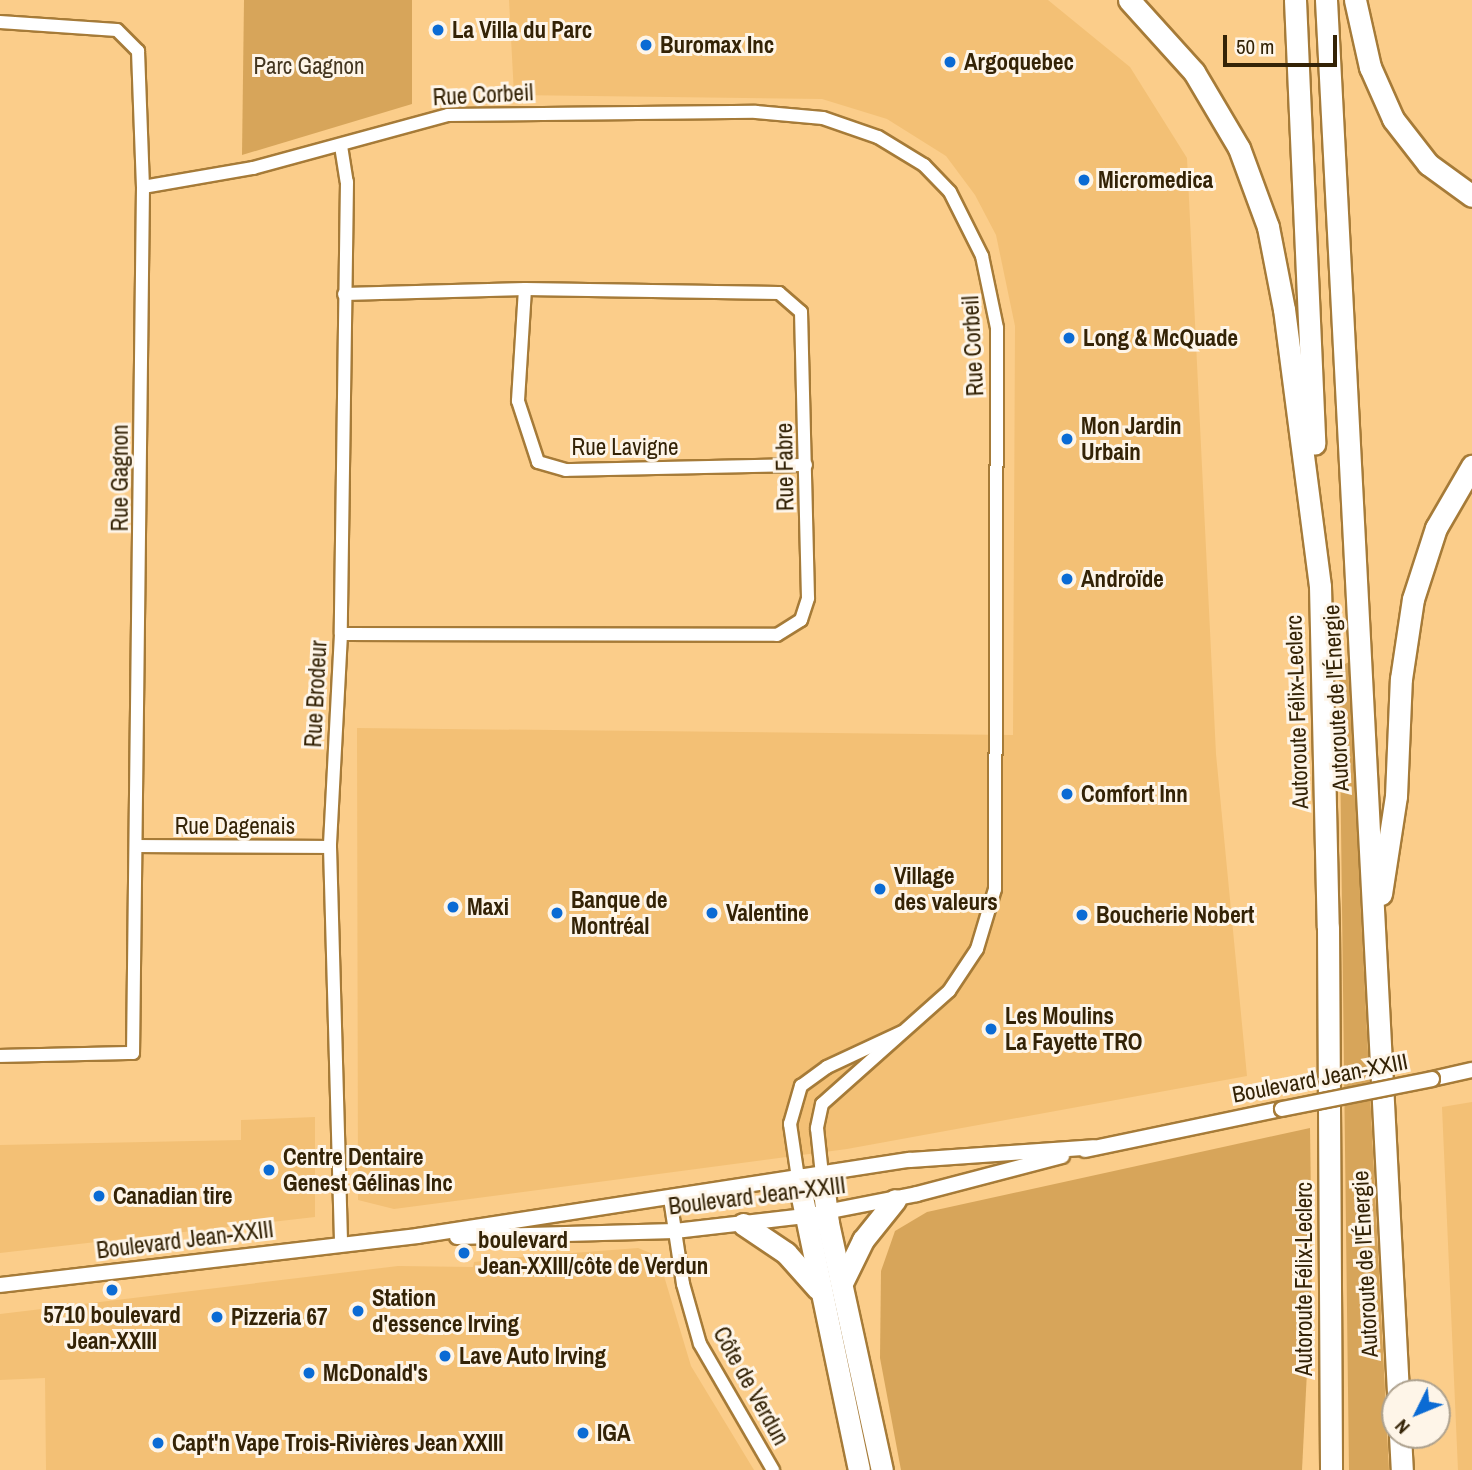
<!DOCTYPE html>
<html>
<head>
<meta charset="utf-8">
<style>
  body { margin:0 }
  #map { position:relative; width:1472px; height:1470px; overflow:hidden; background:#fbcd8a; font-family:"Archivo Narrow",sans-serif }
  div>[style] { position:absolute }
  [style*='--x'] { left:calc(var(--x)*1px); top:calc(var(--y)*1px); width:calc(var(--w)*1px); rotate:calc(var(--a)*1deg) }
  .built>* { inset:0; background:#f3c075 }
  .green>* { inset:0; background:#d7a55a }
  .roads { filter:drop-shadow(2px 0 #a67b38) drop-shadow(-2px 0 #a67b38) drop-shadow(0 2px #a67b38) drop-shadow(0 -2px #a67b38) }
  .minor>* { height:12px; margin:-6px; padding:0 6px; transform-origin:6px; border-radius:6px; background:#fff }
  .tertiary>* { height:14px; margin:-7px; padding:0 7px; transform-origin:7px; border-radius:7px; background:#fff }
  .motorway>* { height:21px; margin:-10.5px; padding:0 10.5px; transform-origin:10.5px; border-radius:10.5px; background:#fff }
  .bridges { filter:drop-shadow(2px 0 #a67b38) drop-shadow(-2px 0 #a67b38) drop-shadow(0 2px #a67b38) drop-shadow(0 -2px #a67b38) }
  .tertiary-bridge>* { height:14px; margin:-7px; padding:0 7px; transform-origin:7px; border-radius:7px; background:#fff }
  .dots>* { width:19px; height:19px; translate:-50% -50%; box-sizing:border-box; border:4px solid #fef5e8; border-radius:50% }
  span { translate:-50% -50%; white-space:nowrap; text-align:center; line-height:1.15; -webkit-text-stroke:6px #fef5e8; paint-order:stroke }
  .poi-label { font-size:23px; color:#342306; font-weight:700 }
  .left { translate:0 -50%; text-align:left }
  .park-label { font-size:23px; color:#443620 }
  .street-label { font-size:23px; color:#342306 }
  .north { position:absolute; left:1381px; top:1379px; width:70px; height:70px; box-sizing:border-box; background:#fef5e8; border:2px solid #ada18e; border-radius:50%; rotate:227deg; font-size:19px; font-weight:700; line-height:28px; text-align:center; color:#342306 }
  .north::after { content:''; display:block; margin:auto; width:24px; height:32px; background:#0b6bd4; clip-path:polygon(50% 0,100% 100%,50% 72%,0 100%) }
  .scale { position:absolute; left:1223px; top:35px; width:114px; height:32px; box-sizing:border-box; border:4px solid #342306; border-top:0; padding-left:9px; font-size:21px; line-height:24px; white-space:nowrap; color:#342306; -webkit-text-stroke:5px #fef5e8; paint-order:stroke }
</style>
</head>
<body>
<div id="map">
  <div class="built">
    <i style="clip-path:polygon(509px 0,1048px 0,1130px 67px,1187px 158px,1216px 754px,1247px 1076px,847px 1149px,394px 1209px,358px 1200px,357px 728px,1013px 735px,1015px 326px,996px 235px,975px 195px,946px 156px,887px 119px,822px 99px,514px 95px)"></i>
    <i style="clip-path:polygon(1472px 1102px,1472px 1470px,1458px 1470px,1442px 1107px)"></i>
    <i style="clip-path:polygon(315px 1117px,315px 1217px,0 1253px,0 1145px,241px 1140px,241px 1120px)"></i>
    <i style="clip-path:polygon(638px 1248px,658px 1256px,691px 1366px,754px 1470px,46px 1470px,45px 1378px,0 1380px,0 1314px,398px 1266px,473px 1267px,474px 1262px,520px 1257px)"></i>
  </div>
  <div class="green">
    <i style="clip-path:polygon(244px 0,412px 0,412px 104px,242px 155px)"></i>
    <i style="clip-path:polygon(1349px 662px,1360px 893px,1389px 1470px,1349px 1470px,1339px 667px)"></i>
    <i style="clip-path:polygon(1310px 1128px,1312px 1272px,1302px 1470px,901px 1470px,880px 1358px,881px 1271px,895px 1231px,927px 1212px)"></i>
  </div>
  <div class="roads">
    <div class="minor">
      <i style="--x:0;--y:22;--w:117;--a:3.9"></i>
      <i style="--x:117;--y:30;--w:30;--a:45"></i>
      <i style="--x:138;--y:51;--w:136;--a:87.9"></i>
      <i style="--x:143;--y:187;--w:866;--a:90.66"></i>
      <i style="--x:133;--y:1053;--w:133;--a:178.7"></i>
      <i style="--x:341;--y:146;--w:36;--a:81"></i>
      <i style="--x:347;--y:182;--w:452;--a:90.8"></i>
      <i style="--x:341;--y:634;--w:213;--a:93"></i>
      <i style="--x:330;--y:847;--w:397;--a:88.4"></i>
      <i style="--x:143;--y:187;--w:112;--a:-9.8"></i>
      <i style="--x:253;--y:168;--w:202;--a:-15.2"></i>
      <i style="--x:448;--y:115;--w:308;--a:-0.6"></i>
      <i style="--x:756;--y:112;--w:67;--a:5.1"></i>
      <i style="--x:823;--y:118;--w:58;--a:19.1"></i>
      <i style="--x:878;--y:137;--w:54;--a:31.3"></i>
      <i style="--x:924;--y:165;--w:37;--a:46"></i>
      <i style="--x:950;--y:192;--w:72;--a:63.4"></i>
      <i style="--x:982;--y:256;--w:74;--a:78.2"></i>
      <i style="--x:997;--y:328;--w:561;--a:90.2"></i>
      <i style="--x:995;--y:889;--w:63;--a:106.7"></i>
      <i style="--x:977;--y:949;--w:50;--a:123.7"></i>
      <i style="--x:949;--y:991;--w:170;--a:138.3"></i>
      <i style="--x:822;--y:1104;--w:25;--a:102"></i>
      <i style="--x:817;--y:1128;--w:47;--a:83.9"></i>
      <i style="--x:525;--y:289;--w:112;--a:93.6"></i>
      <i style="--x:518;--y:401;--w:64;--a:71.8"></i>
      <i style="--x:538;--y:462;--w:29;--a:16"></i>
      <i style="--x:566;--y:470;--w:240;--a:-1.2"></i>
      <i style="--x:341;--y:634;--w:436;--a:0.1"></i>
      <i style="--x:777;--y:635;--w:28;--a:-32"></i>
      <i style="--x:801;--y:620;--w:23;--a:-72"></i>
      <i style="--x:808;--y:598;--w:286;--a:-91.4"></i>
      <i style="--x:801;--y:312;--w:29;--a:-139"></i>
      <i style="--x:779;--y:293;--w:254;--a:-179.1"></i>
      <i style="--x:525;--y:289;--w:181;--a:178.4"></i>
      <i style="--x:139;--y:846;--w:191;--a:0.3"></i>
      <i style="--x:798;--y:1178;--w:55;--a:-98.4"></i>
      <i style="--x:790;--y:1124;--w:40;--a:-74"></i>
      <i style="--x:801;--y:1086;--w:32;--a:-36"></i>
      <i style="--x:827;--y:1067;--w:83;--a:-25"></i>
      <i style="--x:670;--y:1198;--w:87;--a:81.4"></i>
      <i style="--x:683;--y:1284;--w:62;--a:74.2"></i>
      <i style="--x:700;--y:1344;--w:146;--a:59.9"></i>
    </div>
    <div class="tertiary">
      <i style="--x:1432;--y:1079;--w:41;--a:-12.7"></i>
      <i style="--x:1085;--y:1150;--w:201;--a:-11.8"></i>
      <i style="--x:457;--y:1237;--w:218;--a:-1.6"></i>
      <i style="--x:675;--y:1231;--w:131;--a:-6.6"></i>
      <i style="--x:805;--y:1216;--w:114;--a:-11.1"></i>
      <i style="--x:917;--y:1194;--w:150;--a:-14.7"></i>
      <i style="--x:0;--y:1285;--w:420;--a:-6.7"></i>
      <i style="--x:417;--y:1236;--w:499;--a:-8.8"></i>
      <i style="--x:910;--y:1160;--w:184;--a:-4"></i>
    </div>
    <div class="motorway">
      <i style="--x:1129;--y:0;--w:97;--a:47.9"></i>
      <i style="--x:1194;--y:72;--w:88;--a:59.4"></i>
      <i style="--x:1239;--y:148;--w:84;--a:69.8"></i>
      <i style="--x:1268;--y:227;--w:84;--a:79"></i>
      <i style="--x:1284;--y:309;--w:279;--a:82.6"></i>
      <i style="--x:1320;--y:586;--w:341;--a:88.7"></i>
      <i style="--x:1328;--y:927;--w:543;--a:89.68"></i>
      <i style="--x:1295;--y:0;--w:444;--a:87.5"></i>
      <i style="--x:1326;--y:0;--w:1395;--a:87.04"></i>
      <i style="--x:1355;--y:0;--w:69;--a:77.4"></i>
      <i style="--x:1370;--y:67;--w:57;--a:66.1"></i>
      <i style="--x:1393;--y:119;--w:57;--a:52.1"></i>
      <i style="--x:1428;--y:164;--w:54;--a:36"></i>
      <i style="--x:1381;--y:894;--w:99;--a:-81.3"></i>
      <i style="--x:1396;--y:796;--w:117;--a:-87.6"></i>
      <i style="--x:1401;--y:679;--w:81;--a:-81.5"></i>
      <i style="--x:1413;--y:599;--w:75;--a:-72.1"></i>
      <i style="--x:1436;--y:528;--w:72;--a:-59.9"></i>
      <i style="--x:822;--y:1175;--w:48;--a:82.9"></i>
      <i style="--x:828;--y:1223;--w:253;--a:77.7"></i>
      <i style="--x:798;--y:1178;--w:298;--a:78.2"></i>
      <i style="--x:743;--y:1224;--w:52;--a:34"></i>
      <i style="--x:786;--y:1253;--w:48;--a:48.4"></i>
      <i style="--x:842;--y:1283;--w:48;--a:-64"></i>
      <i style="--x:863;--y:1240;--w:51;--a:-51.3"></i>
      <i style="--x:1400;--y:1435;--w:35;--a:87"></i>
    </div>
  </div>
  <div class="bridges">
    <div class="tertiary-bridge">
      <i style="--x:1282;--y:1109;--w:153;--a:-11.3"></i>
    </div>
  </div>
  <div class="dots">
    <i style="left:438px;top:30px;background:#0b6bd4"></i>
    <i style="left:646px;top:45px;background:#0b6bd4"></i>
    <i style="left:950px;top:62px;background:#0b6bd4"></i>
    <i style="left:1084px;top:180px;background:#0b6bd4"></i>
    <i style="left:1069px;top:338px;background:#0b6bd4"></i>
    <i style="left:1067px;top:439px;background:#0b6bd4"></i>
    <i style="left:1067px;top:579px;background:#0b6bd4"></i>
    <i style="left:1067px;top:794px;background:#0b6bd4"></i>
    <i style="left:880px;top:889px;background:#0b6bd4"></i>
    <i style="left:453px;top:907px;background:#0b6bd4"></i>
    <i style="left:557px;top:913px;background:#0b6bd4"></i>
    <i style="left:712px;top:913px;background:#0b6bd4"></i>
    <i style="left:1082px;top:915px;background:#0b6bd4"></i>
    <i style="left:991px;top:1029px;background:#0b6bd4"></i>
    <i style="left:269px;top:1170px;background:#0b6bd4"></i>
    <i style="left:99px;top:1196px;background:#0b6bd4"></i>
    <i style="left:464px;top:1253px;background:#0b6bd4"></i>
    <i style="left:112px;top:1290px;background:#0b6bd4"></i>
    <i style="left:358px;top:1311px;background:#0b6bd4"></i>
    <i style="left:217px;top:1317px;background:#0b6bd4"></i>
    <i style="left:445px;top:1356px;background:#0b6bd4"></i>
    <i style="left:309px;top:1373px;background:#0b6bd4"></i>
    <i style="left:583px;top:1433px;background:#0b6bd4"></i>
    <i style="left:158px;top:1443px;background:#0b6bd4"></i>
  </div>
  <div class="poi-label">
    <span class="left" style="left:452px;top:30px">La Villa du Parc</span>
    <span class="left" style="left:660px;top:45px">Buromax Inc</span>
    <span class="left" style="left:964px;top:62px">Argoquebec</span>
    <span class="left" style="left:1098px;top:180px">Micromedica</span>
    <span class="left" style="left:1083px;top:338px">Long &amp; McQuade</span>
    <span class="left" style="left:1081px;top:439px">Mon Jardin<br>Urbain</span>
    <span class="left" style="left:1081px;top:579px">Androïde</span>
    <span class="left" style="left:1081px;top:794px">Comfort Inn</span>
    <span class="left" style="left:894px;top:889px">Village<br>des valeurs</span>
    <span class="left" style="left:571px;top:913px">Banque de<br>Montréal</span>
    <span class="left" style="left:467px;top:907px">Maxi</span>
    <span class="left" style="left:726px;top:913px">Valentine</span>
    <span class="left" style="left:1096px;top:915px">Boucherie Nobert</span>
    <span class="left" style="left:1005px;top:1029px">Les Moulins<br>La Fayette TRO</span>
    <span class="left" style="left:283px;top:1170px">Centre Dentaire<br>Genest Gélinas Inc</span>
    <span class="left" style="left:113px;top:1196px">Canadian tire</span>
    <span class="left" style="left:478px;top:1253px">boulevard<br>Jean-XXIII/côte de Verdun</span>
    <span class="left" style="left:372px;top:1311px">Station<br>d'essence Irving</span>
    <span style="left:112px;top:1328px">5710 boulevard<br>Jean-XXIII</span>
    <span class="left" style="left:231px;top:1317px">Pizzeria 67</span>
    <span class="left" style="left:459px;top:1356px">Lave Auto Irving</span>
    <span class="left" style="left:323px;top:1373px">McDonald's</span>
    <span class="left" style="left:597px;top:1433px">IGA</span>
    <span class="left" style="left:172px;top:1443px">Capt'n Vape Trois-Rivières Jean XXIII</span>
  </div>
  <div class="park-label">
    <span style="left:309px;top:66px">Parc Gagnon</span>
  </div>
  <div class="street-label">
    <span style="left:483px;top:95px;rotate:-3deg">Rue Corbeil</span>
    <span style="left:973px;top:346px;rotate:-93deg">Rue Corbeil</span>
    <span style="left:625px;top:447px">Rue Lavigne</span>
    <span style="left:785px;top:467px;rotate:-91deg">Rue Fabre</span>
    <span style="left:120px;top:478px;rotate:-90deg">Rue Gagnon</span>
    <span style="left:316px;top:694px;rotate:-87deg">Rue Brodeur</span>
    <span style="left:1336px;top:698px;rotate:-93deg">Autoroute de l'Énergie</span>
    <span style="left:1297px;top:712px;rotate:-92deg">Autoroute Félix-Leclerc</span>
    <span style="left:235px;top:826px">Rue Dagenais</span>
    <span style="left:1320px;top:1078px;rotate:-11deg">Boulevard Jean-XXIII</span>
    <span style="left:757px;top:1196px;rotate:-7deg">Boulevard Jean-XXIII</span>
    <span style="left:185px;top:1240px;rotate:-7deg">Boulevard Jean-XXIII</span>
    <span style="left:1365px;top:1264px;rotate:-93deg">Autoroute de l'Énergie</span>
    <span style="left:1304px;top:1279px;rotate:-90deg">Autoroute Félix-Leclerc</span>
    <span style="left:751px;top:1386px;rotate:61deg">Côte de Verdun</span>
  </div>
  <div class="north">N</div>
  <div class="scale">50 m</div>
</div>
</body>
</html>
